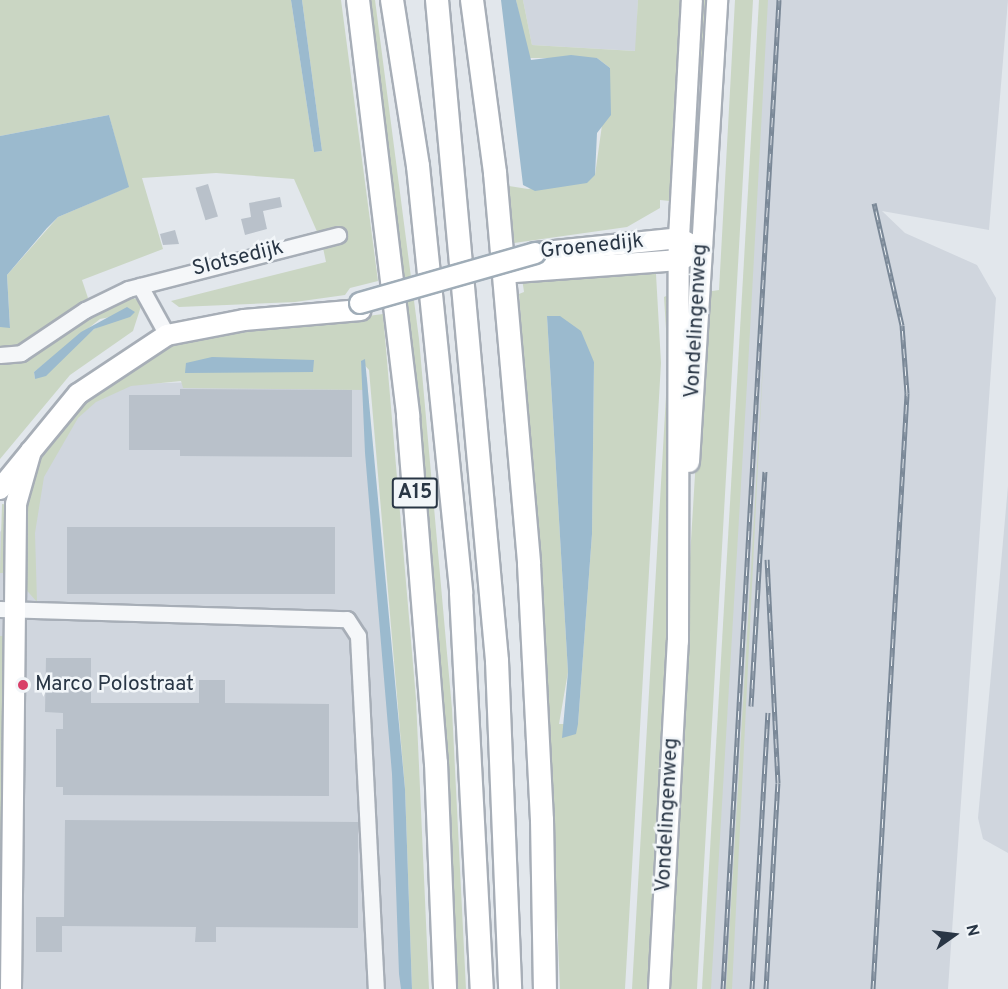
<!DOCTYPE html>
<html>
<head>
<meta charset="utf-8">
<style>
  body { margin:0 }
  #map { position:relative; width:1008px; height:989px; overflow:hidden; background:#e2e7ec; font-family:Overpass,sans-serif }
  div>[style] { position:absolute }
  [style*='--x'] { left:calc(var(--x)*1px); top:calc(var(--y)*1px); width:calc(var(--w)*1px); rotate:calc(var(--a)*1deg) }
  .built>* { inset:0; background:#d0d6de }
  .green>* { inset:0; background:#cad6c3; transform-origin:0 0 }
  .water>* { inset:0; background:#9bbace }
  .building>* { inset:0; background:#b9c1ca; transform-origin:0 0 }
  .roads { filter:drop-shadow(2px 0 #a7aeb7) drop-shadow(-2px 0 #a7aeb7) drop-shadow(0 2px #a7aeb7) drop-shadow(0 -2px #a7aeb7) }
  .minor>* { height:15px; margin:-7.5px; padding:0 7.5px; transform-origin:7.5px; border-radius:7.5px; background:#f5f7f9 }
  .major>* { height:20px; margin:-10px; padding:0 10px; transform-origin:10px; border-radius:10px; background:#fff }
  .highway>* { height:22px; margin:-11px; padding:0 11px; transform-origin:11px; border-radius:11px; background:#fff }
  .rail>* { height:5px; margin-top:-2.5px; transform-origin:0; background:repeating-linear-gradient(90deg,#f2f6f9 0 9px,#7a8897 0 18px); box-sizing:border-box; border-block:2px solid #7a8897 }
  .bridges { filter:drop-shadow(2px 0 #a0adb8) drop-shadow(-2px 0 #a0adb8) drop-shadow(0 2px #a0adb8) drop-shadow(0 -2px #a0adb8) }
  .major-bridge>* { height:20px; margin:-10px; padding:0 10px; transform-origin:10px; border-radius:10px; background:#fff }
  .dots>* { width:16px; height:16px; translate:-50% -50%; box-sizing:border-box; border:3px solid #f2f6f9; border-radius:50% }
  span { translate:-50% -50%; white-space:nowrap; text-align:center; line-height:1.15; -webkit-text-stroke:5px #f2f6f9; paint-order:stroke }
  .shield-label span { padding:2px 4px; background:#f2f6f9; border:2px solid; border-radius:4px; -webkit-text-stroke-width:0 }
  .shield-label { font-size:20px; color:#293645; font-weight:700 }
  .street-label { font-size:21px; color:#293645 }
  .poi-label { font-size:21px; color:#293645 }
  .left { translate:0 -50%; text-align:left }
  .north { position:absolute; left:924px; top:905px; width:60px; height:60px; -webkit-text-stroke:4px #f2f6f9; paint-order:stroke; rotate:76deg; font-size:16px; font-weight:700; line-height:24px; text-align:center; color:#293645 }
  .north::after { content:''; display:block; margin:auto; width:21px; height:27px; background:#293645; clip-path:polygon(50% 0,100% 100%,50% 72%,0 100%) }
</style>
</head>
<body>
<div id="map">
  <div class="built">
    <i style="clip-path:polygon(523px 0,638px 0,636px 51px,532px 45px)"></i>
    <i style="clip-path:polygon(761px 0,1008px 0,989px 230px,882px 211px,905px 233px,977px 265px,996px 298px,948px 989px,704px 989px)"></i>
    <i style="clip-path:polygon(367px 377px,407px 989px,0 989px,0 532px,39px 480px,79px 411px,112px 391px,132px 384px)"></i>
    <i style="clip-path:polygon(1008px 486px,1008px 853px,983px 839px,978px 818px)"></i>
  </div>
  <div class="green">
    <i style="clip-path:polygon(0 0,291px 0,314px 152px,322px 151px,302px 0,341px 0,378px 281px,350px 288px,345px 295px,295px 302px,179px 307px,171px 301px,326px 262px,322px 243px,294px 179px,216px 173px,142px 178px,163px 249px,82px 280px,88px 298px,25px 344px,0 348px,0 327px,10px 327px,7px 275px,58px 217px,128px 187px,109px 115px,0 136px)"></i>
    <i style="clip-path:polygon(367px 0,375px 0,419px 339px,452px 709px,466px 989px,455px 989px,421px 455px)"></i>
    <i style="clip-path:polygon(516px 0,523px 0,532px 45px,635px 51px,638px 0,682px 0,670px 201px,660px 200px,660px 208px,627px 227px,514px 243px,509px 186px,528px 189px,595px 175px,610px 68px,597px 58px,528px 58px)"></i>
    <i style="left:700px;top:0;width:9px;height:164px"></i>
    <i style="clip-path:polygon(735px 0,753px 0,697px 989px,664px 989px,706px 292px,719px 290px)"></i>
    <i style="clip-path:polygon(759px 0,768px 0,748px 367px,711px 989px,702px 989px)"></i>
    <i style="clip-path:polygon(evenodd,651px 271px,656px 274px,661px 363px,625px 989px,560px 989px,547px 677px,519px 294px,524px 292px,522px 278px,651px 271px,547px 316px,594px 362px,592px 534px,578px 724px,559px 724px,568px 672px,547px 316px)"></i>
    <i style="clip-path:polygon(673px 293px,672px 631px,652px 989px,632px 989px,668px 361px,664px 297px)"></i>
    <i style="clip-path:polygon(evenodd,131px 298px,143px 300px,133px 331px,70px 375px,0 459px,0 359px,131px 298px,131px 313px,94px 329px,35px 379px,34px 372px,100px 319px,131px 313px)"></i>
    <i style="clip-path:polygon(383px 314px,416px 699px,429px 989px,412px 989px,405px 789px,369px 370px,361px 361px,365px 390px,183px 388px,181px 381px,131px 386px,96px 402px,78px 418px,44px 477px,35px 533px,37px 602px,22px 585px,21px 526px,34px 461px,77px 404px,163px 343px)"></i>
    <i style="clip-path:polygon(764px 344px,732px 989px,726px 989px,752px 552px)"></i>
    <i style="clip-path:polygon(2px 504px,10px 505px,10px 573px,0 573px)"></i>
    <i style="clip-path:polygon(0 636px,10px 636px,7px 986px,0 986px)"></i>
  </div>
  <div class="water">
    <i style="clip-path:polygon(291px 0,302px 0,322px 151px,314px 152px)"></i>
    <i style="clip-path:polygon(501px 0,516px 0,531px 60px,571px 55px,597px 58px,610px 68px,611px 115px,597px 133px,595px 175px,587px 183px,535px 191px,523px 185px)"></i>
    <i style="clip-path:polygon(109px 115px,129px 187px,58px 217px,47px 228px,7px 275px,10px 328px,0 327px,0 136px)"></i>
    <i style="clip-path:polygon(127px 307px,135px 312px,130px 317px,94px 329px,46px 376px,35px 379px,34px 372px,81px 332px)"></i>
    <i style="clip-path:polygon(547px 316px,560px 316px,581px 331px,594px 362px,592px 534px,578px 724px,576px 734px,562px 738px,568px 672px)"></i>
    <i style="clip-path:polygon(212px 357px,314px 360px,313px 372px,185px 373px,186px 363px)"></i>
    <i style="clip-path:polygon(365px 359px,405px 789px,412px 989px,401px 989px,399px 974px,392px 774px,365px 453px,361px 361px)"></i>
  </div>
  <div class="building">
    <i style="left:208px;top:184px;width:34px;height:13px;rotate:73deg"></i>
    <i style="clip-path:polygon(280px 197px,282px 207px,263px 211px,267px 229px,245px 235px,241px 219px,251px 217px,249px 203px)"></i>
    <i style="clip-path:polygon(175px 230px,179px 244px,163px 245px,160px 234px)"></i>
    <i style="clip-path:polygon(180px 389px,352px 390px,352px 457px,180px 456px,180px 450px,129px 450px,129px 395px,180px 395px)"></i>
    <i style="left:67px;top:527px;width:268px;height:67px"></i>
    <i style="clip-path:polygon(46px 658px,91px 658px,91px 703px,199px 703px,199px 680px,225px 680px,225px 703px,329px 704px,329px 796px,63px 795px,63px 787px,56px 787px,56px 729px,63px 729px,63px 713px,45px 712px)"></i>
    <i style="clip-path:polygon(65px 820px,358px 822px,358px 928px,216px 927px,216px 942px,195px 942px,196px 927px,62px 926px,62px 952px,36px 952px,36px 917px,64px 917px)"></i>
  </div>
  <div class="roads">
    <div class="minor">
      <i style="--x:140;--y:286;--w:56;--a:61.1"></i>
      <i style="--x:0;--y:355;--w:21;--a:-5"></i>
      <i style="--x:21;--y:353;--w:77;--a:-33.9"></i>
      <i style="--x:85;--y:310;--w:48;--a:-26"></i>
      <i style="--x:128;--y:289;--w:217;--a:-14.4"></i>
      <i style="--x:0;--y:609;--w:347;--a:1.7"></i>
      <i style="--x:347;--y:619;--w:20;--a:57"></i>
      <i style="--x:358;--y:636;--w:353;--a:87.1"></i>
    </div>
    <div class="major">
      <i style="--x:535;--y:253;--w:145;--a:-5.9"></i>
      <i style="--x:679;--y:238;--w:13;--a:29"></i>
      <i style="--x:515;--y:272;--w:165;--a:-4.2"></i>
      <i style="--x:680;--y:260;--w:11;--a:-27"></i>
      <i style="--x:689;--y:462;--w:463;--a:-86.5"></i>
      <i style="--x:0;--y:489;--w:123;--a:-50.6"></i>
      <i style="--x:78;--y:394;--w:107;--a:-33.5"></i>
      <i style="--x:167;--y:335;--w:78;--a:-11"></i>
      <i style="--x:244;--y:320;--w:117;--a:-4.9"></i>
      <i style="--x:11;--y:989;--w:485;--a:-89.4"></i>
      <i style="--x:16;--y:504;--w:55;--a:-74.2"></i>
      <i style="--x:659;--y:989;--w:349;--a:-86.9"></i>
      <i style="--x:678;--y:641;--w:403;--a:-89.9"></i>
      <i style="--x:679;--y:238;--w:238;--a:-86.9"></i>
    </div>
    <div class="highway">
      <i style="--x:358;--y:0;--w:419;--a:83.1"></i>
      <i style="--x:408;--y:416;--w:348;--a:85.4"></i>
      <i style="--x:436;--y:763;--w:226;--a:87.7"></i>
      <i style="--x:392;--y:0;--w:168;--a:81.1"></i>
      <i style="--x:418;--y:166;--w:429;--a:84.2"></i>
      <i style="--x:461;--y:593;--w:397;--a:87"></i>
      <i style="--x:437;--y:0;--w:664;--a:84.81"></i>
      <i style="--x:497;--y:661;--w:328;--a:87.7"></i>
      <i style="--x:472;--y:0;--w:175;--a:82.4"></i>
      <i style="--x:495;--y:173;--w:392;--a:85"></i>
      <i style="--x:529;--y:564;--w:256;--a:87.1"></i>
      <i style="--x:542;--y:820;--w:169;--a:89"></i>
    </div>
  </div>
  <div class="rail">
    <i style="--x:751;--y:706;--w:235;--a:-86.6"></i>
    <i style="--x:723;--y:989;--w:991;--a:-86.76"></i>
    <i style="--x:752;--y:989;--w:277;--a:-86.7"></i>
    <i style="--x:766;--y:989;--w:206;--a:-86.7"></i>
    <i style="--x:778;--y:783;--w:224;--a:-92.8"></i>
    <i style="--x:873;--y:989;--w:597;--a:-86.73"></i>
    <i style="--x:907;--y:393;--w:68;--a:-94.2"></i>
    <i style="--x:902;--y:325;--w:125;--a:-102.9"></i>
  </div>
  <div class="bridges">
    <div class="major-bridge">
      <i style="--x:360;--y:303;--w:182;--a:-15.9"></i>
    </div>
  </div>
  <div class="dots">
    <i style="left:23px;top:685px;background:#d93f68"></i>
  </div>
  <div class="shield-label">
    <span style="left:415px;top:493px">A15</span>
  </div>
  <div class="street-label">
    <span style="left:592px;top:247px;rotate:-6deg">Groenedijk</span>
    <span style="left:238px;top:259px;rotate:-14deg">Slotsedijk</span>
    <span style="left:697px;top:321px;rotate:-87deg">Vondelingenweg</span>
    <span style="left:668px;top:815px;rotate:-87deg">Vondelingenweg</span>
  </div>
  <div class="poi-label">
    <span class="left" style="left:35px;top:685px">Marco Polostraat</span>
  </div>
  <div class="north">N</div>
</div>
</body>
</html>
